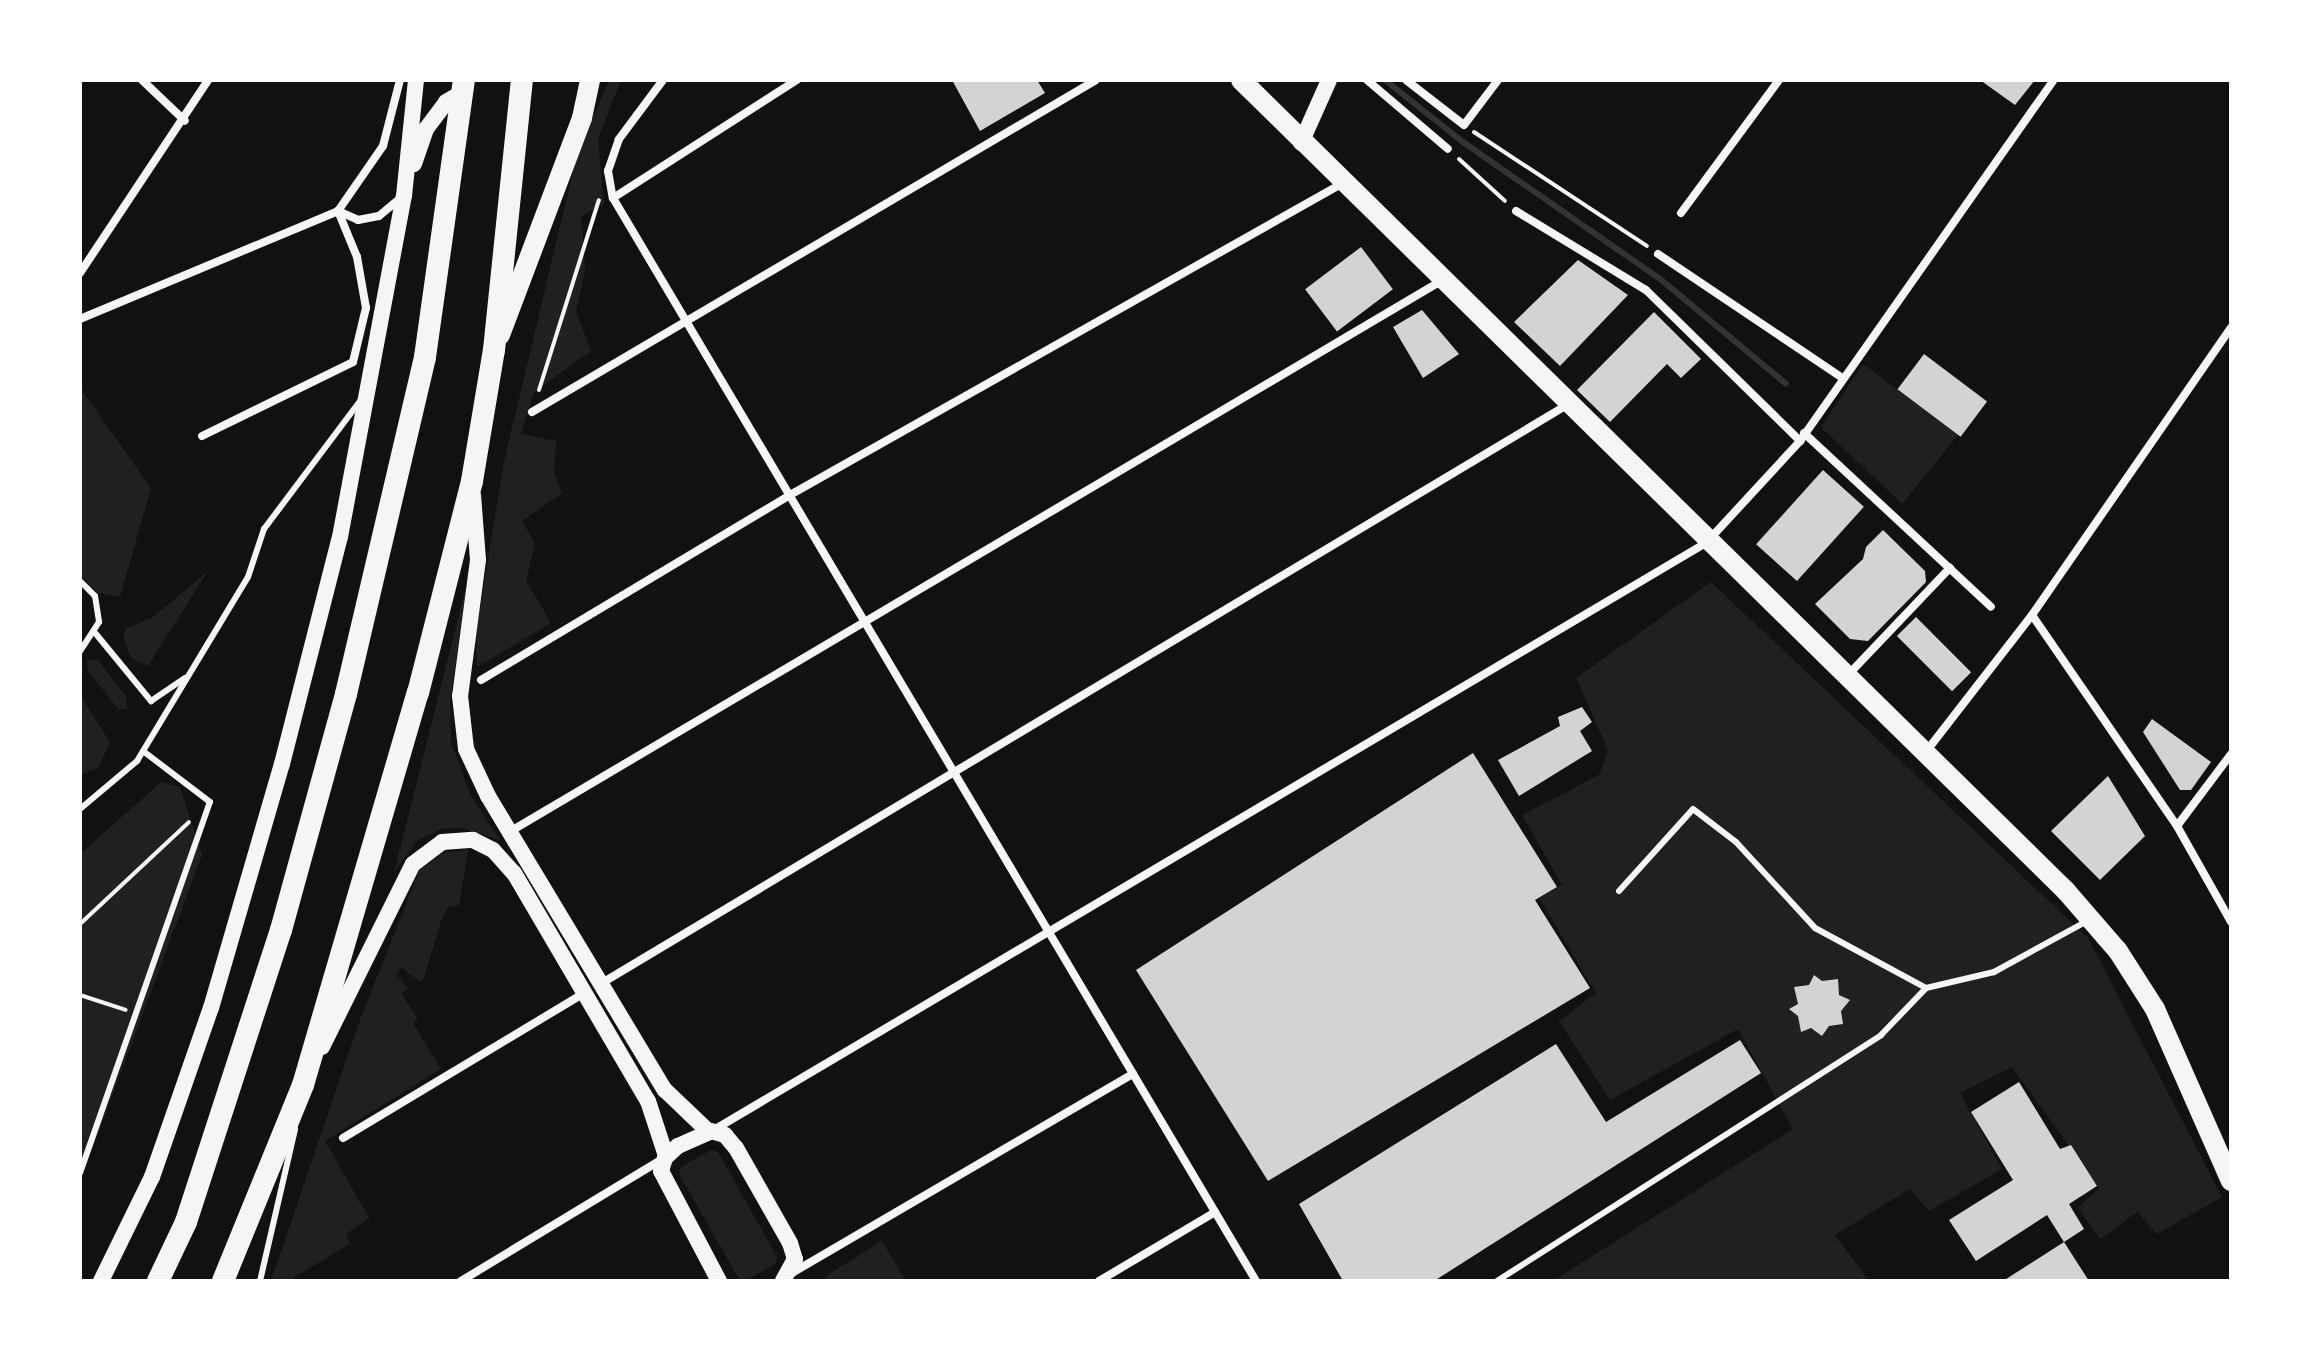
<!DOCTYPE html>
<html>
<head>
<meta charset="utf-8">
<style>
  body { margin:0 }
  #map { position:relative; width:2311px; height:1361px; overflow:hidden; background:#111; font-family:"PT Serif",serif }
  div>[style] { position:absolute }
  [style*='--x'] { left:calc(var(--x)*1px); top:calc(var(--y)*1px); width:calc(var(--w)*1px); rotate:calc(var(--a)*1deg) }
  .green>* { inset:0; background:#202020 }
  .stream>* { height:6px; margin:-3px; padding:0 3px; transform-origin:3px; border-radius:3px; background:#333 }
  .building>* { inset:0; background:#d3d3d3; transform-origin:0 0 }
  .path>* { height:4px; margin:-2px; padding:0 2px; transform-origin:2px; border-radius:2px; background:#f5f5f5 }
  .service>* { height:6px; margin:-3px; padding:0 3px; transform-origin:3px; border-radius:3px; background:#f5f5f5 }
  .minor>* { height:8px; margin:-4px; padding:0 4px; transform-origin:4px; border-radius:4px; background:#f5f5f5 }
  .secondary>* { height:16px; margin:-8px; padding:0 8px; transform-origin:8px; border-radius:8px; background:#f5f5f5 }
  .primary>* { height:20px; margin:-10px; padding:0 10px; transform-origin:10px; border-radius:10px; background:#f5f5f5 }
  .trunk>* { height:22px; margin:-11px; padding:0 11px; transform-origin:11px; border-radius:11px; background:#f5f5f5 }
  span { translate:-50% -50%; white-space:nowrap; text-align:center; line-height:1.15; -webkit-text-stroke:6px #fff; paint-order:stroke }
  .frame { position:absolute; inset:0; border:82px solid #fff; pointer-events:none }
</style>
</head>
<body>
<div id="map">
  <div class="green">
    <i style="clip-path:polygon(609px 80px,621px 80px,598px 139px,604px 204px,581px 216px,585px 271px,576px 312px,591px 351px,534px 392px,521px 434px,556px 441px,554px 472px,562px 493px,522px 521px,535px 543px,526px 580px,551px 623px,477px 667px,476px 633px,504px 462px,577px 155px)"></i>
    <i style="clip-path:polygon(1863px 364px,1959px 434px,1902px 504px,1821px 427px)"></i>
    <i style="clip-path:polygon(80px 388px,151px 488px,120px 597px,98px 593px,80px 575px)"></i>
    <i style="clip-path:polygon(208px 571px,148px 666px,131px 658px,123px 637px,126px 629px,153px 617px)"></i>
    <i style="clip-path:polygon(1711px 582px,2088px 938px,2222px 1197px,2157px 1234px,2137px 1212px,2100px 1239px,2078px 1208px,2099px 1188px,2012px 1067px,1960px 1093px,2002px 1169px,1929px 1211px,1910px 1189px,1835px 1235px,1869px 1281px,1553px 1281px,1793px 1129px,1738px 1029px,1610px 1100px,1559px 1021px,1596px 993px,1539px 898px,1562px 885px,1522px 815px,1599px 775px,1608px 750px,1576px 678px)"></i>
    <i style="clip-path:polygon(467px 583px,450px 703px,451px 742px,470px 794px,500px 840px,462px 828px,441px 829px,418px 840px,394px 872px)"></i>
    <i style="clip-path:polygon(87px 660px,98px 660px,126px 696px,127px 709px,118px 709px,88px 671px)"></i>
    <i style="clip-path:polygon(80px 695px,110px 742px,99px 767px,80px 775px)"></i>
    <i style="clip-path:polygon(161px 782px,180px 787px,202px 855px,80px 1182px,80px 854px)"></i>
    <i style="clip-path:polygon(468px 850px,459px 905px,448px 907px,441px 921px,424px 978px,420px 982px,402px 968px,396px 974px,408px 989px,401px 993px,418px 1019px,413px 1023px,441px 1069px,325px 1141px,369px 1218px,346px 1234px,350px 1244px,288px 1281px,271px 1281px,361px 1017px,420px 869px,444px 853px)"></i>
    <i style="clip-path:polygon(711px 1150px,718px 1152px,777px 1257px,775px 1264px,745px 1281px,739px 1279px,679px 1174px,681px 1167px)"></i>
    <i style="clip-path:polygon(882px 1241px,906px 1281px,828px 1281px,826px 1276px)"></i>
  </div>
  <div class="stream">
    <i style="--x:1385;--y:80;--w:100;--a:38.5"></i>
    <i style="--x:1463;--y:142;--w:239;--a:34.8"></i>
    <i style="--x:1659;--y:278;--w:165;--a:39.8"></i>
  </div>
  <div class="building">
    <i style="clip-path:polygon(952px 80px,1037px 80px,1045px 93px,980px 131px)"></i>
    <i style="clip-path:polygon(1980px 80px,2035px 80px,2015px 105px)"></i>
    <i style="left:1361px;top:247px;width:53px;height:70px;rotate:53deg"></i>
    <i style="clip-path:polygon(1578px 260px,1628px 295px,1560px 366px,1514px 322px)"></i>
    <i style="clip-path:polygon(1422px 310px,1459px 354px,1423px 378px,1393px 327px)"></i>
    <i style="clip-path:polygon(1654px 312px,1701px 359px,1681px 378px,1667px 364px,1610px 422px,1577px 390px)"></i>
    <i style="left:1924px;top:354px;width:79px;height:44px;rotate:37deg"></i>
    <i style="left:1823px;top:470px;width:55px;height:100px;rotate:42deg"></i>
    <i style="clip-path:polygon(1883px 530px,1925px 571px,1926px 582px,1868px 641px,1850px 639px,1815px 604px,1863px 559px,1866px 547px)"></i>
    <i style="left:1916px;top:617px;width:78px;height:27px;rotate:45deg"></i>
    <i style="clip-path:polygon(1582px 707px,1592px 722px,1580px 731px,1592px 751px,1519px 796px,1498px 760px,1560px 726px,1558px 717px)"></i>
    <i style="clip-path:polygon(2152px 719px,2211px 762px,2191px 790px,2180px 790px,2143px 732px)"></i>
    <i style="clip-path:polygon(1473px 753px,1557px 887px,1535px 900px,1590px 988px,1268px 1181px,1136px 970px)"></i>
    <i style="clip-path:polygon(2108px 776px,2145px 836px,2100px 880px,2051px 831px)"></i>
    <i style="clip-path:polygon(1814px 975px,1822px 981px,1838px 979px,1839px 995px,1850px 1000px,1841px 1011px,1843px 1024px,1829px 1026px,1822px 1036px,1811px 1028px,1801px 1032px,1798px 1016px,1789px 1009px,1798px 1004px,1794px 987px,1809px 985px)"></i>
    <i style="clip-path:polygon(1740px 1040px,1761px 1073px,1434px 1281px,1343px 1281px,1299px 1204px,1556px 1044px,1606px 1122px)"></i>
    <i style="clip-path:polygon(2019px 1082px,2060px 1149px,2071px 1145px,2097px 1186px,2069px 1204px,2084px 1229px,2064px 1242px,2047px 1215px,1976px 1261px,1949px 1220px,2013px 1180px,1971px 1112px)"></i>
    <i style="clip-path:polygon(2064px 1242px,2089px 1281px,2003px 1281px)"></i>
  </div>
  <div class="path">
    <i style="--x:1474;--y:132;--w:207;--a:33.4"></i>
    <i style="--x:1459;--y:159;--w:62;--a:42.4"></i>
    <i style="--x:539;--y:390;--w:199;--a:-72.5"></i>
    <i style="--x:80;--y:924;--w:149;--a:-43.1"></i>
    <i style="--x:80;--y:995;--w:48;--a:18.1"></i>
  </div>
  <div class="service">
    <i style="--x:80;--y:581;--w:21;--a:45"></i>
    <i style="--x:95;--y:596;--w:26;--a:81"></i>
    <i style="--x:99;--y:622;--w:35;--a:123"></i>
    <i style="--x:96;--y:634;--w:87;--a:50.6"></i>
    <i style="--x:151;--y:701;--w:41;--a:-34.1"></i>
    <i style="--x:80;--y:809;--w:75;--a:-40.1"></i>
    <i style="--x:137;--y:761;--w:215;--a:-58.9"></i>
    <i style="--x:248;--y:577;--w:51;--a:-71.6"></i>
    <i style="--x:264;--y:529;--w:160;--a:-53.1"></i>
    <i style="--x:1619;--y:891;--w:110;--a:-47.9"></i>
    <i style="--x:1693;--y:809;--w:54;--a:37.5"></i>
    <i style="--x:1736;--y:842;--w:117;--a:47.4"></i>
    <i style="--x:1815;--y:928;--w:126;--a:28.4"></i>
    <i style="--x:1926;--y:988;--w:70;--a:-13.2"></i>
    <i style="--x:1994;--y:972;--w:106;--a:-28.7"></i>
    <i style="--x:80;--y:1173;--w:393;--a:-70.7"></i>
    <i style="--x:210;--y:802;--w:84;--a:-142.7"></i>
    <i style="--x:260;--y:1281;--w:156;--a:-77"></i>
    <i style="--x:1497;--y:1281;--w:456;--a:-32.6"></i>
    <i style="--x:1881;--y:1035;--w:65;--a:-46.2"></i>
  </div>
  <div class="minor">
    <i style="--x:142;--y:80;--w:59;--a:43.6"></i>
    <i style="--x:663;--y:80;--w:74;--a:126.7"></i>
    <i style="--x:619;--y:139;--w:34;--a:109"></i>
    <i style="--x:608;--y:171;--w:27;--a:80"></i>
    <i style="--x:613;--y:198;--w:1259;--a:59.3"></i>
    <i style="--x:1367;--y:80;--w:106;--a:40.4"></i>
    <i style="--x:1406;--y:80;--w:73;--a:37.8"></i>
    <i style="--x:1464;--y:125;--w:56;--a:-52.9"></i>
    <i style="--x:613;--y:198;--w:219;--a:-32.7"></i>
    <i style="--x:1516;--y:211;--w:152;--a:31.3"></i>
    <i style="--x:1646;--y:290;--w:216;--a:44.4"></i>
    <i style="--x:1681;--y:213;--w:165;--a:-53.6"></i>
    <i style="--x:1658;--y:254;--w:220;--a:33.9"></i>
    <i style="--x:80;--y:273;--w:232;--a:-56.4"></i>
    <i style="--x:80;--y:319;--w:280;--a:-22.7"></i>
    <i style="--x:338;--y:211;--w:22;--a:24"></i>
    <i style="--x:358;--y:220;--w:21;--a:-11"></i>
    <i style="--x:379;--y:216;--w:31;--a:-40"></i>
    <i style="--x:532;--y:412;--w:654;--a:-30.48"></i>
    <i style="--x:1804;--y:433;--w:255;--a:42.9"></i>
    <i style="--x:202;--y:436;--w:168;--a:-26.1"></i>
    <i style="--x:353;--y:362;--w:56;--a:-76.5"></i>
    <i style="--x:366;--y:308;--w:52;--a:-100"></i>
    <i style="--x:357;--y:257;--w:50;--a:-112.4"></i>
    <i style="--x:338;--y:211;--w:79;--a:-55.3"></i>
    <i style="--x:383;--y:146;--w:68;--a:-75.6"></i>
    <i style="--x:2032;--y:615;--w:256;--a:55.5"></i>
    <i style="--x:2177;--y:826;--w:110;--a:60.6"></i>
    <i style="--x:1848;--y:675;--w:148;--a:-46.4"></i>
    <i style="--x:481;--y:680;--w:360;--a:-30.9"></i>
    <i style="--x:790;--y:495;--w:635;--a:-29.43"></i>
    <i style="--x:1925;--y:753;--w:175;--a:-52.2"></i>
    <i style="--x:2032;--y:615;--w:349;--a:-55.3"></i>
    <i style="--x:2177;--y:826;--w:90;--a:-53.1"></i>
    <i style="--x:511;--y:831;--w:1080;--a:-30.6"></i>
    <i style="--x:602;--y:983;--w:1125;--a:-30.92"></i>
    <i style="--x:712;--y:1131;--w:1155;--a:-30.61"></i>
    <i style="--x:1706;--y:543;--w:139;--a:-47.3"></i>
    <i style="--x:1800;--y:441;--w:441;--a:-54.9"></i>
    <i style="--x:343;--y:1138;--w:281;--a:-31"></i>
    <i style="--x:792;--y:1273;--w:395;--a:-30.3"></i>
    <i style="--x:461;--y:1281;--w:237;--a:-31.2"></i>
    <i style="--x:1099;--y:1281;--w:135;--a:-30.7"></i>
  </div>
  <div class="secondary">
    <i style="--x:1301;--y:143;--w:69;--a:-66"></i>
    <i style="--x:414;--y:164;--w:37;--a:-71"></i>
    <i style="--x:426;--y:129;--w:34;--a:-53"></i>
    <i style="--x:446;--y:102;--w:20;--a:-30"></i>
    <i style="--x:473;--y:495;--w:65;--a:85.6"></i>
    <i style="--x:478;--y:560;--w:137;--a:97.5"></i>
    <i style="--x:460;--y:696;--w:53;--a:83.5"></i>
    <i style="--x:466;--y:749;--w:52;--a:64.9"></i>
    <i style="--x:488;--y:796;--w:343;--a:59"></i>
    <i style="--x:665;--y:1090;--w:61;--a:43.7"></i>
    <i style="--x:322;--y:1047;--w:204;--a:-63.6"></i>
    <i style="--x:413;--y:864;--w:36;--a:-37"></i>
    <i style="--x:442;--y:842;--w:31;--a:-4"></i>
    <i style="--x:473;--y:840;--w:22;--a:27"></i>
    <i style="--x:493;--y:850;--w:31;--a:48"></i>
    <i style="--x:514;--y:873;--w:264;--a:59.6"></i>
    <i style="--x:648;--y:1101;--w:58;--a:71.9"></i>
    <i style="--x:101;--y:1281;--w:116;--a:-63.9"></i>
    <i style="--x:152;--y:1177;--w:179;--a:-70.8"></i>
    <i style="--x:211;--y:1008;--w:254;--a:-73.8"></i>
    <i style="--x:282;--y:764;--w:234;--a:-75.7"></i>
    <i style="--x:340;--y:537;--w:347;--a:-79.4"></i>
    <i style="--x:404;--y:196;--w:117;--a:-84.1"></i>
    <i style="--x:719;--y:1281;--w:124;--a:-117.8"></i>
    <i style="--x:661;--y:1171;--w:14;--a:-73"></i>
    <i style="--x:665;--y:1158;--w:18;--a:-43"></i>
    <i style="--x:678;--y:1146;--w:36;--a:-24"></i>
    <i style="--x:711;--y:1131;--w:15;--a:16"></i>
    <i style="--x:725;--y:1135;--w:17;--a:50"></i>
    <i style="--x:736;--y:1148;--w:109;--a:60.4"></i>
    <i style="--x:790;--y:1243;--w:17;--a:73"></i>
    <i style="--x:795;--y:1259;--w:25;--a:119"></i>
  </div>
  <div class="primary">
    <i style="--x:1241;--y:80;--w:1157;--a:44.51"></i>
    <i style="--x:2066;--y:891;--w:79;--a:49.1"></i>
    <i style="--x:2118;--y:951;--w:69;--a:57.5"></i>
    <i style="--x:2155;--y:1009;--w:188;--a:66.2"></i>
    <i style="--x:500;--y:335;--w:232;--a:-69.3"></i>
    <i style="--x:582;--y:118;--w:39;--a:-78"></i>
  </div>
  <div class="trunk">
    <i style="--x:158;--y:1281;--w:65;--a:-64.6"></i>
    <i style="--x:186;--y:1222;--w:307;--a:-72"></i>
    <i style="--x:281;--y:930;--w:245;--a:-74.6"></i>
    <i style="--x:346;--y:694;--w:346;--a:-76.8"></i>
    <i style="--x:425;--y:357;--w:280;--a:-82"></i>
    <i style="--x:223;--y:1281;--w:212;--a:-67.8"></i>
    <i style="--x:303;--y:1085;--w:409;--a:-73.7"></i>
    <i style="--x:418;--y:693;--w:219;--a:-75.7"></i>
    <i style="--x:472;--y:481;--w:133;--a:-80.5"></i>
    <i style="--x:494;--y:350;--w:271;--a:-84.1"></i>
  </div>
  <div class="frame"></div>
</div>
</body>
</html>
